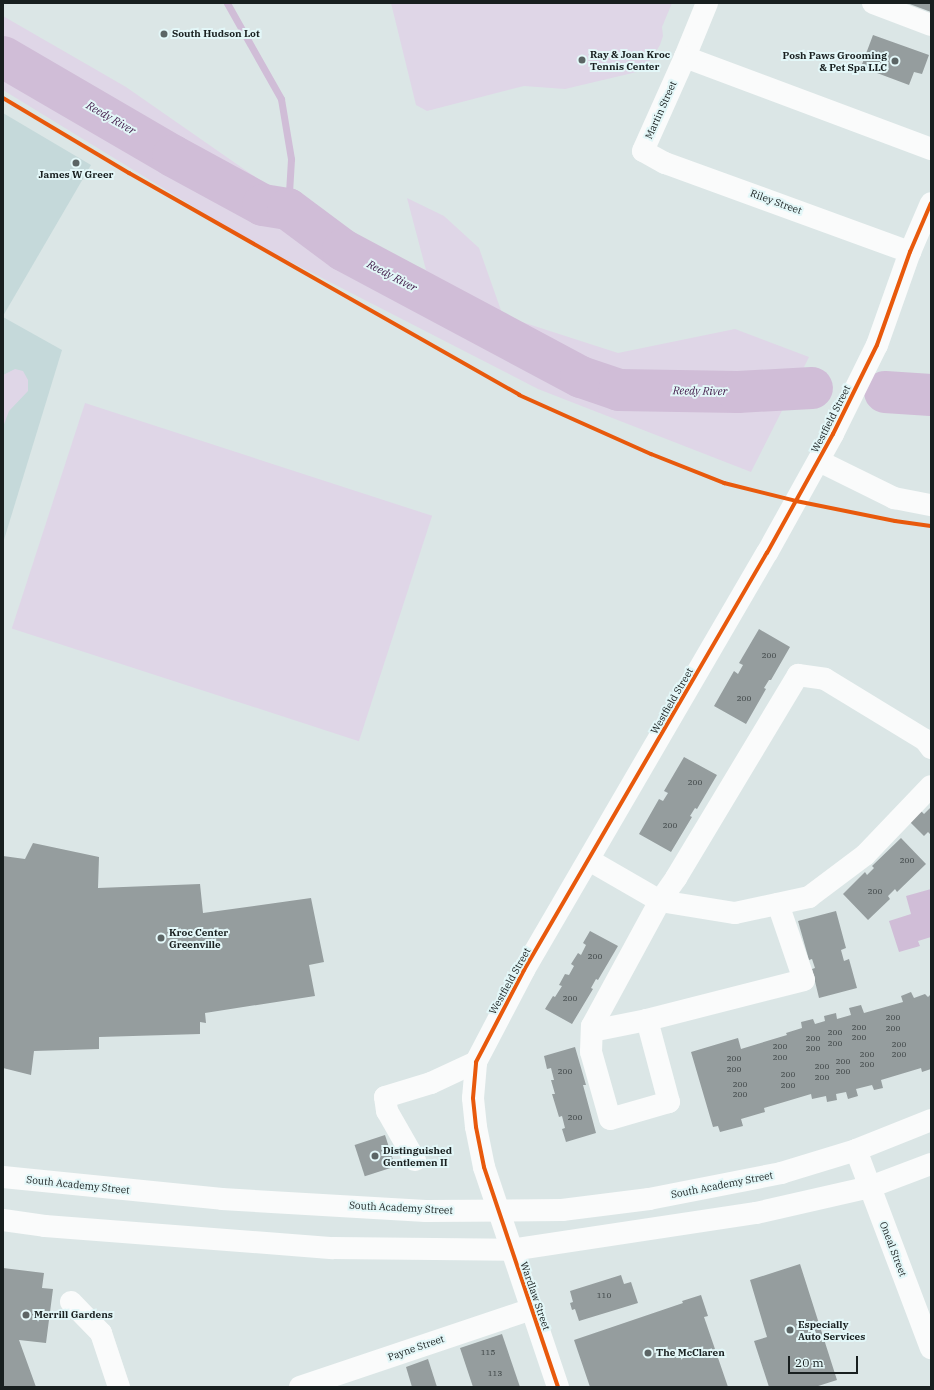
<!DOCTYPE html>
<html>
<head>
<meta charset="utf-8">
<style>
  body { margin:0 }
  #map { position:relative; width:934px; height:1390px; overflow:hidden; background:#dbe6e6; font-family:"IBM Plex Serif",serif }
  div>[style] { position:absolute }
  [style*='--x'] { left:calc(var(--x)*1px); top:calc(var(--y)*1px); width:calc(var(--w)*1px); rotate:calc(var(--a)*1deg) }
  .built>* { inset:0; background:#c5d9da }
  .green>* { inset:0; background:#dfd6e7; transform-origin:0 0 }
  .water>* { inset:0; background:#d0bdd7 }
  .stream>* { height:7px; margin:-3.5px; padding:0 3.5px; transform-origin:3.5px; border-radius:3.5px; background:#d0bdd7 }
  .river>* { height:42px; margin:-21px; padding:0 21px; transform-origin:21px; border-radius:21px; background:#d0bdd7 }
  .building>* { inset:0; background:#959d9e; transform-origin:0 0 }
  .minor>* { height:22px; margin:-11px; padding:0 11px; transform-origin:11px; border-radius:11px; background:#fafbfb }
  .highway>* { height:22px; margin:-11px; padding:0 11px; transform-origin:11px; border-radius:11px; background:#fafbfb }
  .cycleway>* { height:4px; margin:-2px; padding:0 2px; transform-origin:2px; border-radius:2px; background:#e8590c }
  .dots>* { width:11px; height:11px; translate:-50% -50%; box-sizing:border-box; border:2px solid #e3f7f8; border-radius:50% }
  span { translate:-50% -50%; white-space:nowrap; text-align:center; line-height:1.15; -webkit-text-stroke:4px #e3f7f8; paint-order:stroke }
  .number-label { font-size:8px; color:#373e3f }
  .number-label span { -webkit-text-stroke-width:0 }
  .poi-label { font-size:10px; color:#181f1f; font-weight:700 }
  .left { translate:0 -50%; text-align:left }
  .right { translate:-100% -50%; text-align:right }
  .street-label { font-size:10px; color:#181f1f }
  .water-label { font-size:11px; color:#3e1646; font-style:italic }
  .frame { position:absolute; inset:0; border:4px solid #181f1f; pointer-events:none }
  .scale { position:absolute; left:788px; top:1356px; width:70px; height:18px; box-sizing:border-box; border:2px solid #181f1f; border-top:0; padding-left:5px; font-size:12px; line-height:14px; white-space:nowrap; color:#181f1f; -webkit-text-stroke:3px #e3f7f8; paint-order:stroke }
</style>
</head>
<body>
<div id="map">
  <div class="built">
    <i style="clip-path:polygon(3px 113px,91px 165px,3px 316px)"></i>
    <i style="clip-path:polygon(3px 317px,62px 350px,3px 543px)"></i>
  </div>
  <div class="green">
    <i style="clip-path:polygon(391px 3px,672px 3px,662px 27px,663px 36px,660px 45px,648px 64px,641px 71px,565px 89px,524px 86px,427px 111px,416px 105px)"></i>
    <i style="clip-path:polygon(3px 16px,126px 87px,323px 224px,426px 270px,407px 198px,444px 216px,479px 248px,503px 316px,618px 353px,735px 329px,809px 357px,751px 472px,538px 389px,246px 239px,3px 90px)"></i>
    <i style="clip-path:polygon(15px 369px,23px 371px,28px 380px,28px 391px,9px 411px,3px 427px,3px 375px)"></i>
    <i style="left:85px;top:403px;width:365px;height:237px;rotate:18deg"></i>
  </div>
  <div class="water">
    <i style="clip-path:polygon(931px 889px,931px 937px,918px 941px,920px 946px,899px 952px,889px 921px,911px 914px,906px 896px)"></i>
  </div>
  <div class="stream">
    <i style="--x:227;--y:3;--w:110;--a:60.6"></i>
    <i style="--x:281;--y:99;--w:61;--a:80.5"></i>
    <i style="--x:291;--y:159;--w:50;--a:93.4"></i>
  </div>
  <div class="river">
    <i style="--x:3;--y:57;--w:197;--a:30.2"></i>
    <i style="--x:173;--y:156;--w:102;--a:28.6"></i>
    <i style="--x:263;--y:205;--w:25;--a:9"></i>
    <i style="--x:288;--y:209;--w:69;--a:36.7"></i>
    <i style="--x:343;--y:250;--w:270;--a:28.1"></i>
    <i style="--x:581;--y:377;--w:40;--a:18.9"></i>
    <i style="--x:619;--y:390;--w:119;--a:1"></i>
    <i style="--x:738;--y:392;--w:74;--a:-3.1"></i>
    <i style="--x:885;--y:392;--w:46;--a:3.7"></i>
  </div>
  <div class="building">
    <i style="clip-path:polygon(907px 3px,931px 3px,931px 12px)"></i>
    <i style="clip-path:polygon(873px 35px,929px 55px,922px 74px,914px 72px,909px 85px,861px 67px)"></i>
    <i style="clip-path:polygon(759px 629px,790px 647px,771px 680px,769px 680px,764px 688px,766px 689px,746px 724px,714px 706px,734px 671px,738px 674px,743px 665px,739px 663px)"></i>
    <i style="clip-path:polygon(684px 757px,717px 775px,697px 809px,695px 808px,690px 816px,692px 817px,671px 852px,639px 834px,659px 799px,663px 801px,668px 793px,664px 791px)"></i>
    <i style="clip-path:polygon(931px 807px,931px 835px,928px 832px,924px 836px,909px 821px,920px 810px,924px 814px)"></i>
    <i style="clip-path:polygon(901px 838px,926px 864px,897px 892px,895px 889px,888px 896px,890px 899px,868px 920px,843px 894px,865px 872px,867px 875px,874px 868px,872px 866px)"></i>
    <i style="clip-path:polygon(33px 843px,99px 857px,98px 888px,200px 884px,203px 913px,311px 898px,324px 962px,309px 965px,315px 996px,205px 1013px,206px 1023px,200px 1022px,200px 1034px,99px 1037px,99px 1049px,34px 1051px,31px 1075px,3px 1068px,3px 856px,25px 859px)"></i>
    <i style="clip-path:polygon(836px 911px,846px 948px,841px 950px,844px 961px,849px 959px,857px 988px,819px 998px,812px 969px,815px 968px,812px 959px,809px 960px,798px 921px)"></i>
    <i style="clip-path:polygon(590px 931px,618px 946px,598px 980px,596px 979px,591px 988px,593px 989px,572px 1024px,545px 1009px,553px 996px,555px 997px,562px 986px,559px 985px,565px 974px,569px 975px,574px 966px,571px 964px,578px 953px,581px 955px,586px 945px,583px 943px)"></i>
    <i style="clip-path:polygon(911px 992px,914px 998px,925px 994px,928px 997px,931px 994px,931px 1069px,922px 1072px,921px 1068px,881px 1080px,883px 1088px,874px 1090px,872px 1085px,856px 1089px,858px 1096px,848px 1099px,846px 1092px,836px 1094px,837px 1100px,827px 1102px,826px 1096px,812px 1099px,811px 1094px,764px 1108px,765px 1112px,741px 1119px,743px 1126px,720px 1132px,718px 1126px,713px 1127px,691px 1052px,738px 1038px,741px 1049px,787px 1035px,786px 1033px,802px 1028px,801px 1022px,813px 1019px,815px 1024px,825px 1021px,824px 1016px,836px 1013px,837px 1019px,851px 1015px,849px 1008px,861px 1005px,864px 1013px,903px 1002px,901px 996px)"></i>
    <i style="clip-path:polygon(575px 1047px,586px 1085px,583px 1085px,596px 1133px,566px 1142px,562px 1129px,565px 1128px,562px 1116px,559px 1117px,552px 1094px,555px 1094px,551px 1080px,554px 1080px,551px 1068px,547px 1069px,544px 1056px)"></i>
    <i style="left:385px;top:1135px;width:33px;height:32px;rotate:72deg"></i>
    <i style="clip-path:polygon(800px 1264px,837px 1380px,815px 1387px,769px 1387px,754px 1341px,767px 1337px,750px 1280px)"></i>
    <i style="clip-path:polygon(3px 1268px,44px 1273px,42px 1288px,53px 1289px,46px 1343px,19px 1340px,36px 1387px,3px 1387px)"></i>
    <i style="clip-path:polygon(621px 1275px,624px 1284px,631px 1282px,638px 1303px,579px 1321px,575px 1309px,572px 1310px,570px 1303px,573px 1302px,570px 1291px)"></i>
    <i style="clip-path:polygon(701px 1295px,708px 1316px,704px 1317px,728px 1387px,590px 1387px,574px 1340px,683px 1303px,682px 1301px)"></i>
    <i style="clip-path:polygon(502px 1334px,520px 1387px,473px 1387px,460px 1348px)"></i>
    <i style="clip-path:polygon(428px 1359px,437px 1387px,412px 1387px,406px 1367px)"></i>
  </div>
  <div class="minor">
    <i style="--x:707;--y:3;--w:58;--a:112.2"></i>
    <i style="--x:685;--y:57;--w:103;--a:114.1"></i>
    <i style="--x:643;--y:151;--w:25;--a:29"></i>
    <i style="--x:665;--y:163;--w:261;--a:20"></i>
    <i style="--x:873;--y:3;--w:62;--a:20.8"></i>
    <i style="--x:685;--y:57;--w:263;--a:20.5"></i>
    <i style="--x:819;--y:461;--w:84;--a:26.3"></i>
    <i style="--x:894;--y:498;--w:38;--a:11"></i>
    <i style="--x:589;--y:860;--w:82;--a:30"></i>
    <i style="--x:660;--y:901;--w:76;--a:9.1"></i>
    <i style="--x:735;--y:913;--w:76;--a:-12.2"></i>
    <i style="--x:809;--y:897;--w:70;--a:-36.9"></i>
    <i style="--x:865;--y:855;--w:95;--a:-46.3"></i>
    <i style="--x:778;--y:904;--w:80;--a:71.1"></i>
    <i style="--x:804;--y:980;--w:162;--a:165.7"></i>
    <i style="--x:647;--y:1020;--w:85;--a:75"></i>
    <i style="--x:669;--y:1102;--w:61;--a:163.9"></i>
    <i style="--x:610;--y:1119;--w:70;--a:-105.8"></i>
    <i style="--x:591;--y:1052;--w:26;--a:-88"></i>
    <i style="--x:592;--y:1026;--w:142;--a:-61.5"></i>
    <i style="--x:660;--y:901;--w:28;--a:-55"></i>
    <i style="--x:676;--y:878;--w:237;--a:-59"></i>
    <i style="--x:798;--y:675;--w:27;--a:8"></i>
    <i style="--x:825;--y:679;--w:117;--a:31.4"></i>
    <i style="--x:925;--y:740;--w:10;--a:53"></i>
    <i style="--x:592;--y:1031;--w:56;--a:-11.3"></i>
    <i style="--x:856;--y:1150;--w:212;--a:69.3"></i>
    <i style="--x:415;--y:1160;--w:56;--a:-119.7"></i>
    <i style="--x:387;--y:1111;--w:14;--a:-98"></i>
    <i style="--x:385;--y:1097;--w:48;--a:-16.9"></i>
    <i style="--x:431;--y:1083;--w:50;--a:-25"></i>
    <i style="--x:71;--y:1302;--w:43;--a:45.9"></i>
    <i style="--x:101;--y:1333;--w:57;--a:71.6"></i>
    <i style="--x:300;--y:1387;--w:245;--a:-18.6"></i>
    <i style="--x:558;--y:1387;--w:232;--a:-108.6"></i>
    <i style="--x:484;--y:1167;--w:41;--a:-101.3"></i>
    <i style="--x:476;--y:1127;--w:29;--a:-96"></i>
    <i style="--x:473;--y:1098;--w:36;--a:-85"></i>
    <i style="--x:476;--y:1062;--w:104;--a:-62.4"></i>
    <i style="--x:524;--y:970;--w:483;--a:-59.8"></i>
    <i style="--x:767;--y:553;--w:136;--a:-61"></i>
    <i style="--x:833;--y:434;--w:99;--a:-63.7"></i>
    <i style="--x:877;--y:345;--w:99;--a:-70.5"></i>
    <i style="--x:910;--y:252;--w:53;--a:-66.8"></i>
  </div>
  <div class="highway">
    <i style="--x:3;--y:1177;--w:220;--a:5.7"></i>
    <i style="--x:222;--y:1199;--w:204;--a:3.4"></i>
    <i style="--x:426;--y:1211;--w:136;--a:-0.4"></i>
    <i style="--x:562;--y:1210;--w:88;--a:-7.2"></i>
    <i style="--x:649;--y:1199;--w:135;--a:-11.1"></i>
    <i style="--x:781;--y:1173;--w:78;--a:-17"></i>
    <i style="--x:856;--y:1150;--w:81;--a:-21.8"></i>
    <i style="--x:3;--y:1220;--w:42;--a:8.1"></i>
    <i style="--x:45;--y:1226;--w:289;--a:4.4"></i>
    <i style="--x:333;--y:1248;--w:178;--a:0.6"></i>
    <i style="--x:511;--y:1250;--w:248;--a:-8.6"></i>
    <i style="--x:756;--y:1213;--w:117;--a:-12.8"></i>
    <i style="--x:870;--y:1187;--w:65;--a:-20.7"></i>
  </div>
  <div class="cycleway">
    <i style="--x:3;--y:98;--w:147;--a:30.8"></i>
    <i style="--x:129;--y:173;--w:449;--a:29.6"></i>
    <i style="--x:519;--y:395;--w:145;--a:24.1"></i>
    <i style="--x:651;--y:454;--w:79;--a:21.7"></i>
    <i style="--x:724;--y:483;--w:74;--a:14"></i>
    <i style="--x:796;--y:501;--w:101;--a:11.4"></i>
    <i style="--x:895;--y:521;--w:36;--a:8"></i>
    <i style="--x:558;--y:1387;--w:232;--a:-108.6"></i>
    <i style="--x:484;--y:1167;--w:41;--a:-101.3"></i>
    <i style="--x:476;--y:1127;--w:29;--a:-96"></i>
    <i style="--x:473;--y:1098;--w:36;--a:-85"></i>
    <i style="--x:476;--y:1062;--w:104;--a:-62.4"></i>
    <i style="--x:524;--y:970;--w:483;--a:-59.8"></i>
    <i style="--x:767;--y:553;--w:136;--a:-61"></i>
    <i style="--x:833;--y:434;--w:99;--a:-63.7"></i>
    <i style="--x:877;--y:345;--w:99;--a:-70.5"></i>
    <i style="--x:910;--y:252;--w:53;--a:-66.8"></i>
  </div>
  <div class="dots">
    <i style="left:164px;top:34px;background:#5c6565"></i>
    <i style="left:582px;top:60px;background:#5c6565"></i>
    <i style="left:895px;top:61px;background:#5c6565"></i>
    <i style="left:76px;top:163px;background:#5c6565"></i>
    <i style="left:161px;top:938px;background:#5c6565"></i>
    <i style="left:375px;top:1156px;background:#5c6565"></i>
    <i style="left:26px;top:1315px;background:#5c6565"></i>
    <i style="left:790px;top:1330px;background:#5c6565"></i>
    <i style="left:648px;top:1353px;background:#5c6565"></i>
  </div>
  <div class="number-label">
    <span style="left:769px;top:656px">200</span>
    <span style="left:744px;top:699px">200</span>
    <span style="left:695px;top:783px">200</span>
    <span style="left:670px;top:826px">200</span>
    <span style="left:907px;top:861px">200</span>
    <span style="left:875px;top:892px">200</span>
    <span style="left:595px;top:957px">200</span>
    <span style="left:570px;top:999px">200</span>
    <span style="left:893px;top:1018px">200</span>
    <span style="left:859px;top:1028px">200</span>
    <span style="left:893px;top:1029px">200</span>
    <span style="left:835px;top:1033px">200</span>
    <span style="left:859px;top:1038px">200</span>
    <span style="left:813px;top:1039px">200</span>
    <span style="left:835px;top:1044px">200</span>
    <span style="left:899px;top:1045px">200</span>
    <span style="left:780px;top:1047px">200</span>
    <span style="left:813px;top:1049px">200</span>
    <span style="left:867px;top:1055px">200</span>
    <span style="left:899px;top:1055px">200</span>
    <span style="left:780px;top:1058px">200</span>
    <span style="left:734px;top:1059px">200</span>
    <span style="left:843px;top:1062px">200</span>
    <span style="left:867px;top:1065px">200</span>
    <span style="left:822px;top:1067px">200</span>
    <span style="left:734px;top:1070px">200</span>
    <span style="left:565px;top:1072px">200</span>
    <span style="left:843px;top:1072px">200</span>
    <span style="left:788px;top:1075px">200</span>
    <span style="left:822px;top:1078px">200</span>
    <span style="left:740px;top:1085px">200</span>
    <span style="left:788px;top:1086px">200</span>
    <span style="left:740px;top:1095px">200</span>
    <span style="left:575px;top:1118px">200</span>
    <span style="left:604px;top:1296px">110</span>
    <span style="left:488px;top:1353px">115</span>
    <span style="left:495px;top:1374px">113</span>
  </div>
  <div class="poi-label">
    <span class="left" style="left:172px;top:34px">South Hudson Lot</span>
    <span class="left" style="left:590px;top:60px">Ray &amp; Joan Kroc<br>Tennis Center</span>
    <span class="right" style="left:887px;top:61px">Posh Paws Grooming<br>&amp; Pet Spa LLC</span>
    <span style="left:76px;top:175px">James W Greer</span>
    <span class="left" style="left:169px;top:938px">Kroc Center<br>Greenville</span>
    <span class="left" style="left:383px;top:1156px">Distinguished<br>Gentlemen II</span>
    <span class="left" style="left:34px;top:1315px">Merrill Gardens</span>
    <span class="left" style="left:798px;top:1330px">Especially<br>Auto Services</span>
    <span class="left" style="left:656px;top:1353px">The McClaren</span>
  </div>
  <div class="street-label">
    <span style="left:661px;top:110px;rotate:-66deg">Martin Street</span>
    <span style="left:776px;top:202px;rotate:20deg">Riley Street</span>
    <span style="left:831px;top:419px;rotate:-63deg">Westfield Street</span>
    <span style="left:672px;top:701px;rotate:-60deg">Westfield Street</span>
    <span style="left:510px;top:981px;rotate:-61deg">Westfield Street</span>
    <span style="left:78px;top:1185px;rotate:6deg">South Academy Street</span>
    <span style="left:722px;top:1185px;rotate:-11deg">South Academy Street</span>
    <span style="left:401px;top:1208px;rotate:3deg">South Academy Street</span>
    <span style="left:893px;top:1249px;rotate:69deg">Oneal Street</span>
    <span style="left:535px;top:1296px;rotate:71deg">Wardlaw Street</span>
    <span style="left:416px;top:1348px;rotate:-19deg">Payne Street</span>
  </div>
  <div class="water-label">
    <span style="left:111px;top:118px;rotate:30deg">Reedy River</span>
    <span style="left:392px;top:276px;rotate:28deg">Reedy River</span>
    <span style="left:700px;top:391px;rotate:1deg">Reedy River</span>
  </div>
  <div class="frame"></div>
  <div class="scale">20 m</div>
</div>
</body>
</html>
